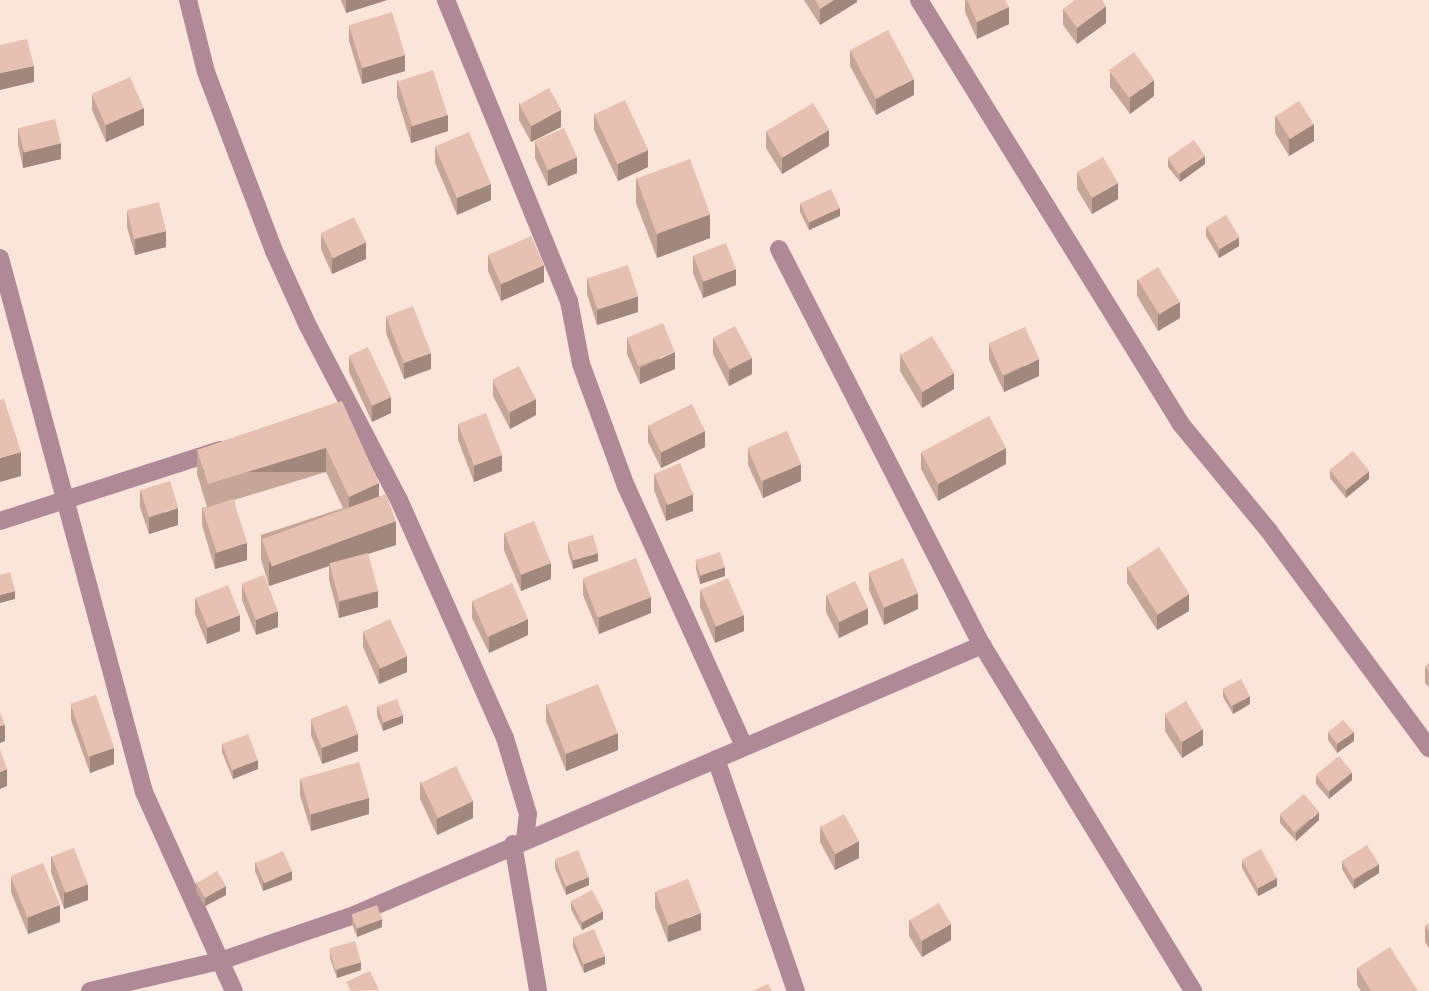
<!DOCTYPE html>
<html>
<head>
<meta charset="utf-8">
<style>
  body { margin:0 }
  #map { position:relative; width:1429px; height:991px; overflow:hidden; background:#fbe4da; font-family:"Crimson Pro",serif }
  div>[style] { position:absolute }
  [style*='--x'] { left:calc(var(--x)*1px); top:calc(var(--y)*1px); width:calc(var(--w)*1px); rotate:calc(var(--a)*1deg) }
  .street>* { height:18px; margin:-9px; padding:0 9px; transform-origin:9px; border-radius:9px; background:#b08997 }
  .wall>* { inset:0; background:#c6a698 }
  .shaded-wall>* { inset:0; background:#a1877c; transform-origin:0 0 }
  .building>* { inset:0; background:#e6c1b1; transform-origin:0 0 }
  span { translate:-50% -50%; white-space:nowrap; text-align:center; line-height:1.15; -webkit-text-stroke:6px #fdf5f2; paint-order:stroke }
</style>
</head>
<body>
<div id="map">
  <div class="street">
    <i style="--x:188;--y:0;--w:74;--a:76"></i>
    <i style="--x:206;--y:72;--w:191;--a:69.2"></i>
    <i style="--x:274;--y:251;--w:82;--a:65.6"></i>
    <i style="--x:308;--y:326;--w:196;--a:62.4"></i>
    <i style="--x:399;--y:500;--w:261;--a:66"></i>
    <i style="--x:505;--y:738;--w:79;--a:73.2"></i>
    <i style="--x:528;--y:814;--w:26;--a:97"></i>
    <i style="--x:446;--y:0;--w:325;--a:67.8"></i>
    <i style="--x:569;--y:301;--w:64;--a:79.2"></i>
    <i style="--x:581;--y:364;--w:130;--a:69.8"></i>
    <i style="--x:626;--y:486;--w:286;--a:65.6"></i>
    <i style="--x:919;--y:0;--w:497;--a:58.3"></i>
    <i style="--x:1180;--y:423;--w:140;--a:50.5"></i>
    <i style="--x:1269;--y:531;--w:270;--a:53.6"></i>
    <i style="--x:779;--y:249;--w:445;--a:62.9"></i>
    <i style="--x:982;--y:645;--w:405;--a:58.6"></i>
    <i style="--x:0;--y:258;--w:553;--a:74.91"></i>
    <i style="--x:144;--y:792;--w:218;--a:65.7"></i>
    <i style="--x:0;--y:521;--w:231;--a:-17.9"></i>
    <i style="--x:716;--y:759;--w:245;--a:71"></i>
    <i style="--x:513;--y:844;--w:149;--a:80.3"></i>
    <i style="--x:90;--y:991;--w:133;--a:-13"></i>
    <i style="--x:220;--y:961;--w:142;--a:-18.9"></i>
    <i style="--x:354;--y:915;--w:684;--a:-23.26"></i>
  </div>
  <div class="wall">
    <i style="clip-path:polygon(341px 0,387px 0,346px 13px)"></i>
    <i style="clip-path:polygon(804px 0,857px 0,857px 2px,820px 25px)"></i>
    <i style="clip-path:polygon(965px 0,1005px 0,1009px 24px,977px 39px,965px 12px)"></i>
    <i style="clip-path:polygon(1063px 9px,1106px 23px,1077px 44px,1063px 25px)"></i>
    <i style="clip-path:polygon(349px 25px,405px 71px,362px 84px,349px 41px)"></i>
    <i style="clip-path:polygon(850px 50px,914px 95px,876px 115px,850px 66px)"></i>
    <i style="clip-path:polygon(1110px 71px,1154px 96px,1130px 114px,1110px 87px)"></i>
    <i style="clip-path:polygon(397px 80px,448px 131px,411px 143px,397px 97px)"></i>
    <i style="clip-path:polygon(92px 94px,144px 125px,106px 142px,92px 110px)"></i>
    <i style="clip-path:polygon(519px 103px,561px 127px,531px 142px,519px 120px)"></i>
    <i style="clip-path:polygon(594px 114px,648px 167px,618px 181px,594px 130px)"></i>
    <i style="clip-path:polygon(1275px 116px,1314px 141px,1289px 156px,1275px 133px)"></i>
    <i style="clip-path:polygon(18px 128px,61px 159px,23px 168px,18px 144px)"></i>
    <i style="clip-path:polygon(766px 131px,829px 146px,782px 174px,766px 148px)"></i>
    <i style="clip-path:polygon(535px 142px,577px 173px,548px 186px,535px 158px)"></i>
    <i style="clip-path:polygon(435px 147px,491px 200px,457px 215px,435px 163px)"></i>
    <i style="clip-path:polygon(1168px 158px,1205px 164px,1180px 182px,1168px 167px)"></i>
    <i style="clip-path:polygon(1077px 172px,1118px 199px,1092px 214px,1077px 189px)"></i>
    <i style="clip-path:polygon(636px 178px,710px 238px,657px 258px,636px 203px)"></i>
    <i style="clip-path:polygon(800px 203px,840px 216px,809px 230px,800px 212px)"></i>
    <i style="clip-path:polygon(127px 211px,166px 247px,135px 255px,127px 227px)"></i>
    <i style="clip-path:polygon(1206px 227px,1239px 246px,1219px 258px,1206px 236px)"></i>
    <i style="clip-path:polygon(321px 233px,366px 259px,332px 274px,321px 249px)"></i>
    <i style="clip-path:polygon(488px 255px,544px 282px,501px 301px,488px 271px)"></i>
    <i style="clip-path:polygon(693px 256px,736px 285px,703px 298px,693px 273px)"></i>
    <i style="clip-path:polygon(587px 277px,638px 312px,597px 325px,587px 294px)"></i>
    <i style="clip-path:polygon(1137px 279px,1180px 318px,1158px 331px,1137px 296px)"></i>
    <i style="clip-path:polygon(386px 316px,431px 369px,404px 379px,386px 333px)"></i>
    <i style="clip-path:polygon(627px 338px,675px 369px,640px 384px,627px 354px)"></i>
    <i style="clip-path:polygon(713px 338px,752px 374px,729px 386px,713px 354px)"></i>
    <i style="clip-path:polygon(989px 344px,1039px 376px,1004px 392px,989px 360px)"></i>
    <i style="clip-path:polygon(900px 354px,954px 389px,922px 408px,900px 371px)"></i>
    <i style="clip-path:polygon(349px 356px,391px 413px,372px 422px,349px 372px)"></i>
    <i style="clip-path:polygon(493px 380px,536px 415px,510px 429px,493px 396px)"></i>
    <i style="clip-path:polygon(342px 401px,379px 496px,396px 545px,368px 554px,378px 607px,339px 618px,329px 580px,329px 566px,269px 586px,261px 559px,261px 535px,343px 508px,326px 472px,234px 500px,247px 560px,215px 569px,202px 525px,202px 508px,207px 507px,197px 474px,197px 450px)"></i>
    <i style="clip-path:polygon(458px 424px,502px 471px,474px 482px,458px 440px)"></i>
    <i style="clip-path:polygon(648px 425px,705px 447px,661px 468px,648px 442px)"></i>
    <i style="clip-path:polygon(748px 448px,801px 481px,763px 498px,748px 465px)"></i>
    <i style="clip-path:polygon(921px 452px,1006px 464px,938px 501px,921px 469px)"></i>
    <i style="clip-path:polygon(1330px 470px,1369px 479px,1346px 498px,1330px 478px)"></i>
    <i style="clip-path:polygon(654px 474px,693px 511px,666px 521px,654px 490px)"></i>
    <i style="clip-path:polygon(140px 490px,178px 525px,149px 534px,140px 507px)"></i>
    <i style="clip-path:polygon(504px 533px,551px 579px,521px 591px,504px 550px)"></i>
    <i style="clip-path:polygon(568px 543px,598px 561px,573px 569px,568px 551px)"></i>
    <i style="clip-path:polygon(696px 561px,725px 576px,700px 584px,696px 569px)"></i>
    <i style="clip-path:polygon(1127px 567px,1189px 611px,1157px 630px,1127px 583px)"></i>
    <i style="clip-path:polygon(869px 573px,918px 609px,884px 625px,869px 590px)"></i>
    <i style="clip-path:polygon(583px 579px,651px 613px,599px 634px,583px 595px)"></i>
    <i style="clip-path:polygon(242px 584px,278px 627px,256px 635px,242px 600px)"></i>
    <i style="clip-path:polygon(700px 590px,744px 631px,715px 643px,700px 607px)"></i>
    <i style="clip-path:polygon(826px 595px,868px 624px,839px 638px,826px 612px)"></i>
    <i style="clip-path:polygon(195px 598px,240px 631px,207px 644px,195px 614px)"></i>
    <i style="clip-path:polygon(472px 601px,528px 635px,489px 653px,472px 618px)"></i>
    <i style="clip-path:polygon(363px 631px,407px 672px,379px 684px,363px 647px)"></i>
    <i style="clip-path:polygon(1429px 663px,1429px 687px,1425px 683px,1425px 667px)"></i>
    <i style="clip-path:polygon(1223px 689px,1250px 704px,1233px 714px,1223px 697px)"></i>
    <i style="clip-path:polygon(71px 704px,114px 764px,90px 773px,71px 720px)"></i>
    <i style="clip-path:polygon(546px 704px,618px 750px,566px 771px,546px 721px)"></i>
    <i style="clip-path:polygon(377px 706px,403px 723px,383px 731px,377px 715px)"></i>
    <i style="clip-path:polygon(1165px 714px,1203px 745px,1182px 758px,1165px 731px)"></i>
    <i style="clip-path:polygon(311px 719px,358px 751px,322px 764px,311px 735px)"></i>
    <i style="clip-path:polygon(1328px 732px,1354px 741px,1337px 753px,1328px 740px)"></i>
    <i style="clip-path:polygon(222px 744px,258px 769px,233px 779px,222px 752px)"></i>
    <i style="clip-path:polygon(1316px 775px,1352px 780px,1329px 799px,1316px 784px)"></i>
    <i style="clip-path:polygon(300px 779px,369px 814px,311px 831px,300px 795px)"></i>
    <i style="clip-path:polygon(420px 782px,473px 818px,437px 835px,420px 799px)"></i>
    <i style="clip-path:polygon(1280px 815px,1319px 820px,1296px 841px,1280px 823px)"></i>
    <i style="clip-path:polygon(820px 826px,859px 858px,835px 870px,820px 842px)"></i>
    <i style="clip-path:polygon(51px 856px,88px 900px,64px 909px,51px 872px)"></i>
    <i style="clip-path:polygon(555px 860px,589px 885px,566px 895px,555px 868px)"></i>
    <i style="clip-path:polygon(1242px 860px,1277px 886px,1258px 896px,1242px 868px)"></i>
    <i style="clip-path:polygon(1342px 861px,1379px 873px,1354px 889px,1342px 869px)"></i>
    <i style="clip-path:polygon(255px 862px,292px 880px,263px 891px,255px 871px)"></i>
    <i style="clip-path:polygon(11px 876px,60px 922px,28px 934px,11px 892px)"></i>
    <i style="clip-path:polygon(196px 882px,226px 895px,205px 906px,196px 891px)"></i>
    <i style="clip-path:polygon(655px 892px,701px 930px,668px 942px,655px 908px)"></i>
    <i style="clip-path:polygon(571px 901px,603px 919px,582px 930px,571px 909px)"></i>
    <i style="clip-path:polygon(352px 916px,382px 927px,357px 937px,352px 924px)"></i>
    <i style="clip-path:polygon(909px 920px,951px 940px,922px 957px,909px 936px)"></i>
    <i style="clip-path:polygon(1429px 923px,1429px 948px,1425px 942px,1425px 926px)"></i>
    <i style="clip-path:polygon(573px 938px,605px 964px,584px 973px,573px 947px)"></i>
    <i style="clip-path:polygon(330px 950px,361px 970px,337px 978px,330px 958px)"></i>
    <i style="clip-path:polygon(1357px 968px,1418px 991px,1361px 991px,1357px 985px)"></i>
  </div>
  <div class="shaded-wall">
    <i style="clip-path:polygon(346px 0,387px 0,346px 13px)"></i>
    <i style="clip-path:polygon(834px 0,857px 0,857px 2px,820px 25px,820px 9px)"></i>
    <i style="clip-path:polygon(1106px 6px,1106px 23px,1077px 44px,1077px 28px)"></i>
    <i style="clip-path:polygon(1009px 7px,1009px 24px,977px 39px,977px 22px)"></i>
    <i style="clip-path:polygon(405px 55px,405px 71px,362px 84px,362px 67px)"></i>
    <i style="clip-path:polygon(34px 66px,34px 82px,0 90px,0 73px)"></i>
    <i style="clip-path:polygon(914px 79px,914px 95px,876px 115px,876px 99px)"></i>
    <i style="clip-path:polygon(1154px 80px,1154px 96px,1130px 114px,1130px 98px)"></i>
    <i style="clip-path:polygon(144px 108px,144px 125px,106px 142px,106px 125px)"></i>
    <i style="clip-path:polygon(561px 110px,561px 127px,531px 142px,531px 125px)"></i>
    <i style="clip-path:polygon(448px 115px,448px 131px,411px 143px,411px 126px)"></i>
    <i style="clip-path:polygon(1314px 124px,1314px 141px,1289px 156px,1289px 139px)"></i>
    <i style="clip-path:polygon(829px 130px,829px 146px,782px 174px,782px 158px)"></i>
    <i style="clip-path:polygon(61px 143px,61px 159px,23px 168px,23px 152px)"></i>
    <i style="clip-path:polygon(648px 150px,648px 167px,618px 181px,618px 164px)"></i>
    <i style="clip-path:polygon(1205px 156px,1205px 164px,1180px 182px,1180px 174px)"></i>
    <i style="clip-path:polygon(577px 157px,577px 173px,548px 186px,548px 170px)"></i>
    <i style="clip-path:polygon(1118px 183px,1118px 199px,1092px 214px,1092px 198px)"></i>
    <i style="clip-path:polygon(491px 184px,491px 200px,457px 215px,457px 198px)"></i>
    <i style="clip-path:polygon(840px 208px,840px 216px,809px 230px,809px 222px)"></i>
    <i style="clip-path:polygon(710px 214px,710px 238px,657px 258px,657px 233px)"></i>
    <i style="clip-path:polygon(166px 231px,166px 247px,135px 255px,135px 239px)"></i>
    <i style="clip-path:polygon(1239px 237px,1239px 246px,1219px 258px,1219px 249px)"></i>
    <i style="clip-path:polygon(366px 242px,366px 259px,332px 274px,332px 258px)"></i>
    <i style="clip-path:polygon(544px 265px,544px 282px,501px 301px,501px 284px)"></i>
    <i style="clip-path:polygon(736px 269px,736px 285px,703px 298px,703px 281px)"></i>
    <i style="clip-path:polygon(638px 296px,638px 312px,597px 325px,597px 309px)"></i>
    <i style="clip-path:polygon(1180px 302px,1180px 318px,1158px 331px,1158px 314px)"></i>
    <i style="clip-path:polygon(675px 352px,675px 369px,640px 384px,640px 368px)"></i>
    <i style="clip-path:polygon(431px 353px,431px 369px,404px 379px,404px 363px)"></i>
    <i style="clip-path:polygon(752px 358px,752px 374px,729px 386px,729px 369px)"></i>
    <i style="clip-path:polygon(1039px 359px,1039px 376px,1004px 392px,1004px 376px)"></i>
    <i style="clip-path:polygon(954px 373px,954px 389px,922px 408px,922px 392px)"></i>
    <i style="clip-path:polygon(391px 397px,391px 413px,372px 422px,372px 406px)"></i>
    <i style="clip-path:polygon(536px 399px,536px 415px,510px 429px,510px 412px)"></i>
    <i style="clip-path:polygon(705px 431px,705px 447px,661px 468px,661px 452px)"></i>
    <i style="left:326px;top:448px;width:24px;height:123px;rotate:90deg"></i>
    <i style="clip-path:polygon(1006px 448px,1006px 464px,938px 501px,938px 484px)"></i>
    <i style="clip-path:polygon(21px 452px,21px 476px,0 482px,0 458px)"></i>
    <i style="clip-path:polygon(502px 455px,502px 471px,474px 482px,474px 465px)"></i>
    <i style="clip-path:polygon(801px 464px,801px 481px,763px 498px,763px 481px)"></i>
    <i style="clip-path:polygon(1369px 471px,1369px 479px,1346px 498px,1346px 490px)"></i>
    <i style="clip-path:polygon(379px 483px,379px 508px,349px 521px,349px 497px)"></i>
    <i style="clip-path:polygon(693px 494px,693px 511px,666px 521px,666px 504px)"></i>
    <i style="clip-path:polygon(178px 508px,178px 525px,149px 534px,149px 518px)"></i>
    <i style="clip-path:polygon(396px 521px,396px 545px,329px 566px,329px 563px,329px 566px,269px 586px,269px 562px)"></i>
    <i style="clip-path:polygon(247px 543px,247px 560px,215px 569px,215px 553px)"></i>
    <i style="clip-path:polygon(598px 553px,598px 561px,573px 569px,573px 560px)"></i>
    <i style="clip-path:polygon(551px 563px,551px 579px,521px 591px,521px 575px)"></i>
    <i style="clip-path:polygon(725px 567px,725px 576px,700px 584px,700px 576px)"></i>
    <i style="clip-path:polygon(15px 591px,15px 599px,0 603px,0 595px)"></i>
    <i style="clip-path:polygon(378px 591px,378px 607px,339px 618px,339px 602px)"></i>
    <i style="clip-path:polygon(918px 593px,918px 609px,884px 625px,884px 608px)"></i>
    <i style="clip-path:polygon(1189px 594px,1189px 611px,1157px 630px,1157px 614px)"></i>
    <i style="clip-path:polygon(651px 597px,651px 613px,599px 634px,599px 617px)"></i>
    <i style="clip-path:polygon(868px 608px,868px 624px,839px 638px,839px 622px)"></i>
    <i style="clip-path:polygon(278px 611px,278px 627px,256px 635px,256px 619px)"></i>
    <i style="clip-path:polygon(240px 615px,240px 631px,207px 644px,207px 628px)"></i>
    <i style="clip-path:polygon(744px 615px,744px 631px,715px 643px,715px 627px)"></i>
    <i style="clip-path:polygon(528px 619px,528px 635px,489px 653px,489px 637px)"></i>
    <i style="clip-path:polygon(407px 656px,407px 672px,379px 684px,379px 668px)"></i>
    <i style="clip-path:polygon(1250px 696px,1250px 704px,1233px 714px,1233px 706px)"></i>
    <i style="clip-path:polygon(403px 715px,403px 723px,383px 731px,383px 723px)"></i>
    <i style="clip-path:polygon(5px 725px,5px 741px,0 743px,0 726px)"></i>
    <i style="clip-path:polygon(1203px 729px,1203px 745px,1182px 758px,1182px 742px)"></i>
    <i style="clip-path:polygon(1354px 732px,1354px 741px,1337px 753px,1337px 744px)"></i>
    <i style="clip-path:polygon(618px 733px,618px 750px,566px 771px,566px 754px)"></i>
    <i style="clip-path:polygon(358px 734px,358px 751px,322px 764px,322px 748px)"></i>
    <i style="clip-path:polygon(114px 748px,114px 764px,90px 773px,90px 756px)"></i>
    <i style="clip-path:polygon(258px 760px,258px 769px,233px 779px,233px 770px)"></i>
    <i style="clip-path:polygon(7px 769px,7px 786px,0 789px,0 772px)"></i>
    <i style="clip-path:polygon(1352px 772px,1352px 780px,1329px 799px,1329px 791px)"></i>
    <i style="clip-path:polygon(369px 798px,369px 814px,311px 831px,311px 814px)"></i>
    <i style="clip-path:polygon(473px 801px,473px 818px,437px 835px,437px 818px)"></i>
    <i style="clip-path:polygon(1319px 812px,1319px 820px,1296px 841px,1296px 833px)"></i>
    <i style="clip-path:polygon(859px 841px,859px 858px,835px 870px,835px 854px)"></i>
    <i style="clip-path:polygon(1379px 864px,1379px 873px,1354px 889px,1354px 880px)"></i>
    <i style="clip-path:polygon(292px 871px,292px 880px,263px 891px,263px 883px)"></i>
    <i style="clip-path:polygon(589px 877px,589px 885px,566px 895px,566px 887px)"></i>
    <i style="clip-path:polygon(1277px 878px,1277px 886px,1258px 896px,1258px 888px)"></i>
    <i style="clip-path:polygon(88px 884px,88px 900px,64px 909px,64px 892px)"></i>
    <i style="clip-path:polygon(226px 886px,226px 895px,205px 906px,205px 898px)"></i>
    <i style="clip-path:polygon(60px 905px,60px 922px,28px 934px,28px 917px)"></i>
    <i style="clip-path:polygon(603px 911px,603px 919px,582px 930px,582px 922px)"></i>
    <i style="clip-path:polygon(701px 913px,701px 930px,668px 942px,668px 926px)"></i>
    <i style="clip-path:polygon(382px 919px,382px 927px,357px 937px,357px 929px)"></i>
    <i style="clip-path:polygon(951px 924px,951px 940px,922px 957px,922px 941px)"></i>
    <i style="clip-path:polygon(605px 956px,605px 964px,584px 973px,584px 964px)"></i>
    <i style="clip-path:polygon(361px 962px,361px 970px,337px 978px,337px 970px)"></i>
  </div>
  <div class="building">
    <i style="clip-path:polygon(815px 0,834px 0,820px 9px)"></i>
    <i style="clip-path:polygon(967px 0,1005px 0,1009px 7px,977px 22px)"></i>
    <i style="clip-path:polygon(1075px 0,1102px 0,1106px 6px,1077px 28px,1063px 9px)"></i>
    <i style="left:392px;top:12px;width:45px;height:45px;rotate:73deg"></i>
    <i style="left:888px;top:30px;width:55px;height:43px;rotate:62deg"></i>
    <i style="clip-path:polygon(27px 39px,34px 66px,0 73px,0 45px)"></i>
    <i style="left:1134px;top:52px;width:34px;height:31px;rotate:54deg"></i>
    <i style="left:433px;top:70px;width:47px;height:37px;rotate:72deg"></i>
    <i style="left:130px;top:77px;width:34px;height:42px;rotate:66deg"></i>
    <i style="left:549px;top:88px;width:25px;height:34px;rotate:61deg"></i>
    <i style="left:625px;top:100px;width:55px;height:34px;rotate:65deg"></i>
    <i style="left:1299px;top:101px;width:27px;height:28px;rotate:57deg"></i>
    <i style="left:813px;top:103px;width:31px;height:55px;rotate:59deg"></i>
    <i style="left:55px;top:119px;width:25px;height:38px;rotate:76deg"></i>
    <i style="left:564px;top:128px;width:32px;height:32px;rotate:66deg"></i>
    <i style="left:469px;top:132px;width:56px;height:37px;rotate:67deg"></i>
    <i style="left:1194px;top:140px;width:19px;height:32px;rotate:55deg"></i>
    <i style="left:1103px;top:157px;width:30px;height:30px;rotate:60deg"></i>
    <i style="left:690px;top:159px;width:59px;height:57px;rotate:70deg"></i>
    <i style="left:831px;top:189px;width:21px;height:34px;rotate:65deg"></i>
    <i style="left:159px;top:202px;width:30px;height:33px;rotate:76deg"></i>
    <i style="left:1226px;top:215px;width:26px;height:23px;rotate:59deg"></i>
    <i style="left:354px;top:217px;width:28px;height:37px;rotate:64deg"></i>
    <i style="left:531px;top:236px;width:32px;height:47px;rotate:66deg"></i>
    <i style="left:726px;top:243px;width:28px;height:35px;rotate:69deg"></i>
    <i style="left:628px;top:265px;width:33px;height:43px;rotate:72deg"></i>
    <i style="left:1158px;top:267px;width:41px;height:24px;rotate:58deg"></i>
    <i style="left:413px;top:306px;width:50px;height:29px;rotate:69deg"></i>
    <i style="left:663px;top:323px;width:31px;height:39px;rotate:68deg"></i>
    <i style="left:735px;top:326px;width:36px;height:25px;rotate:62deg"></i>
    <i style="left:1025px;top:327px;width:35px;height:40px;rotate:66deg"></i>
    <i style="left:932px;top:336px;width:43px;height:37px;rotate:59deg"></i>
    <i style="left:368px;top:347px;width:55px;height:21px;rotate:65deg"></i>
    <i style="left:519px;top:366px;width:37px;height:30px;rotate:63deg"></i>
    <i style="clip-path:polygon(4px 399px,21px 452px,0 458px,0 400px)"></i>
    <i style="clip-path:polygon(342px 401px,379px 483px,349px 497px,326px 448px,208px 484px,197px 450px)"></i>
    <i style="left:692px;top:404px;width:30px;height:49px;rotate:64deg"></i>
    <i style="left:486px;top:413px;width:45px;height:30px;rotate:69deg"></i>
    <i style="left:989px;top:416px;width:36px;height:77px;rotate:62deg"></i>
    <i style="left:787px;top:431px;width:36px;height:43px;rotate:67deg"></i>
    <i style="left:1353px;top:451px;width:26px;height:30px;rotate:51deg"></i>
    <i style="left:680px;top:463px;width:34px;height:28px;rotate:67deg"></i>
    <i style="left:170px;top:481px;width:28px;height:31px;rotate:73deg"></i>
    <i style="left:386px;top:494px;width:29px;height:132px;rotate:70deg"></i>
    <i style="left:233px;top:499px;width:46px;height:32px;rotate:72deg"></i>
    <i style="left:534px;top:521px;width:45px;height:32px;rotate:68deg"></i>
    <i style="left:593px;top:535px;width:19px;height:26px;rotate:74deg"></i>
    <i style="left:1159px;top:547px;width:56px;height:38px;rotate:57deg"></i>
    <i style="left:720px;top:552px;width:16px;height:26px;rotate:72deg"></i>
    <i style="left:368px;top:553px;width:39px;height:40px;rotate:75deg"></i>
    <i style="left:636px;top:558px;width:42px;height:57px;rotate:69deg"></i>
    <i style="left:903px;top:558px;width:38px;height:37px;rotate:67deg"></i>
    <i style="clip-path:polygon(10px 572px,15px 591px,0 595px,0 575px)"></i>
    <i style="left:264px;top:575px;width:39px;height:24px;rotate:69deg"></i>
    <i style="left:728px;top:578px;width:40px;height:30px;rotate:67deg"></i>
    <i style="left:855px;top:581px;width:30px;height:32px;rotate:64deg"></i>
    <i style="left:512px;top:583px;width:39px;height:44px;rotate:66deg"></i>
    <i style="left:228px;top:585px;width:32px;height:35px;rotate:68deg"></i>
    <i style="left:390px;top:619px;width:41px;height:30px;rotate:65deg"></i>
    <i style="clip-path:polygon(1429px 663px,1429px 671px,1425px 667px)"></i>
    <i style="left:1241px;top:679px;width:19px;height:21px;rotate:62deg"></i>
    <i style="left:598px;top:684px;width:53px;height:56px;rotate:68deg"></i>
    <i style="left:96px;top:695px;width:56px;height:27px;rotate:71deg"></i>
    <i style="left:397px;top:699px;width:17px;height:21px;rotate:69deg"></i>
    <i style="left:1186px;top:701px;width:33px;height:25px;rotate:59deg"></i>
    <i style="left:347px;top:705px;width:31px;height:39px;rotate:69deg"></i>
    <i style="clip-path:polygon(0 712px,5px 725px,0 726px)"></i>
    <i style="clip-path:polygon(1343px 720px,1354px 732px,1337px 744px,1328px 732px)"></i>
    <i style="left:248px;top:734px;width:28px;height:28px;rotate:69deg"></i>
    <i style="clip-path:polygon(0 750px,7px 769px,0 772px)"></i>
    <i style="left:1339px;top:756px;width:21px;height:30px;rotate:51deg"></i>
    <i style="left:359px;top:762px;width:37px;height:61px;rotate:74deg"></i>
    <i style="left:456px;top:766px;width:39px;height:39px;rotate:64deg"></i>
    <i style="left:1304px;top:794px;width:23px;height:32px;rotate:50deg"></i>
    <i style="left:844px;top:814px;width:31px;height:27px;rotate:61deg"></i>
    <i style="left:1367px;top:845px;width:22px;height:30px;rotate:58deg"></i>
    <i style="left:74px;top:848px;width:39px;height:24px;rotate:69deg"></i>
    <i style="left:1261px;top:849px;width:33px;height:22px;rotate:61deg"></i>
    <i style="left:578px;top:850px;width:29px;height:25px;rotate:68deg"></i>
    <i style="left:283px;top:851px;width:22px;height:30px;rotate:66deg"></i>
    <i style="left:43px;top:863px;width:45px;height:35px;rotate:68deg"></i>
    <i style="left:217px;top:871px;width:17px;height:24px;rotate:59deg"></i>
    <i style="left:688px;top:879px;width:36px;height:35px;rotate:69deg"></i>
    <i style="left:592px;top:890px;width:24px;height:24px;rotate:62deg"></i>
    <i style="left:939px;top:903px;width:24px;height:34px;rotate:60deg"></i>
    <i style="left:377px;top:905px;width:15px;height:27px;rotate:70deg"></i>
    <i style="clip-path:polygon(1429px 923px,1429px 931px,1425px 926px)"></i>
    <i style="left:594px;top:929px;width:29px;height:23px;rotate:68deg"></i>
    <i style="left:355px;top:941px;width:22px;height:27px;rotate:74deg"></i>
    <i style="clip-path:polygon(1390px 947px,1418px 991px,1371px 991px,1357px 968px)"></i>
    <i style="clip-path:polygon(370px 971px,379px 990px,351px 991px,346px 982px)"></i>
    <i style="clip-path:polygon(768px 984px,772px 991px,753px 991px)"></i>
  </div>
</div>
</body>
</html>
